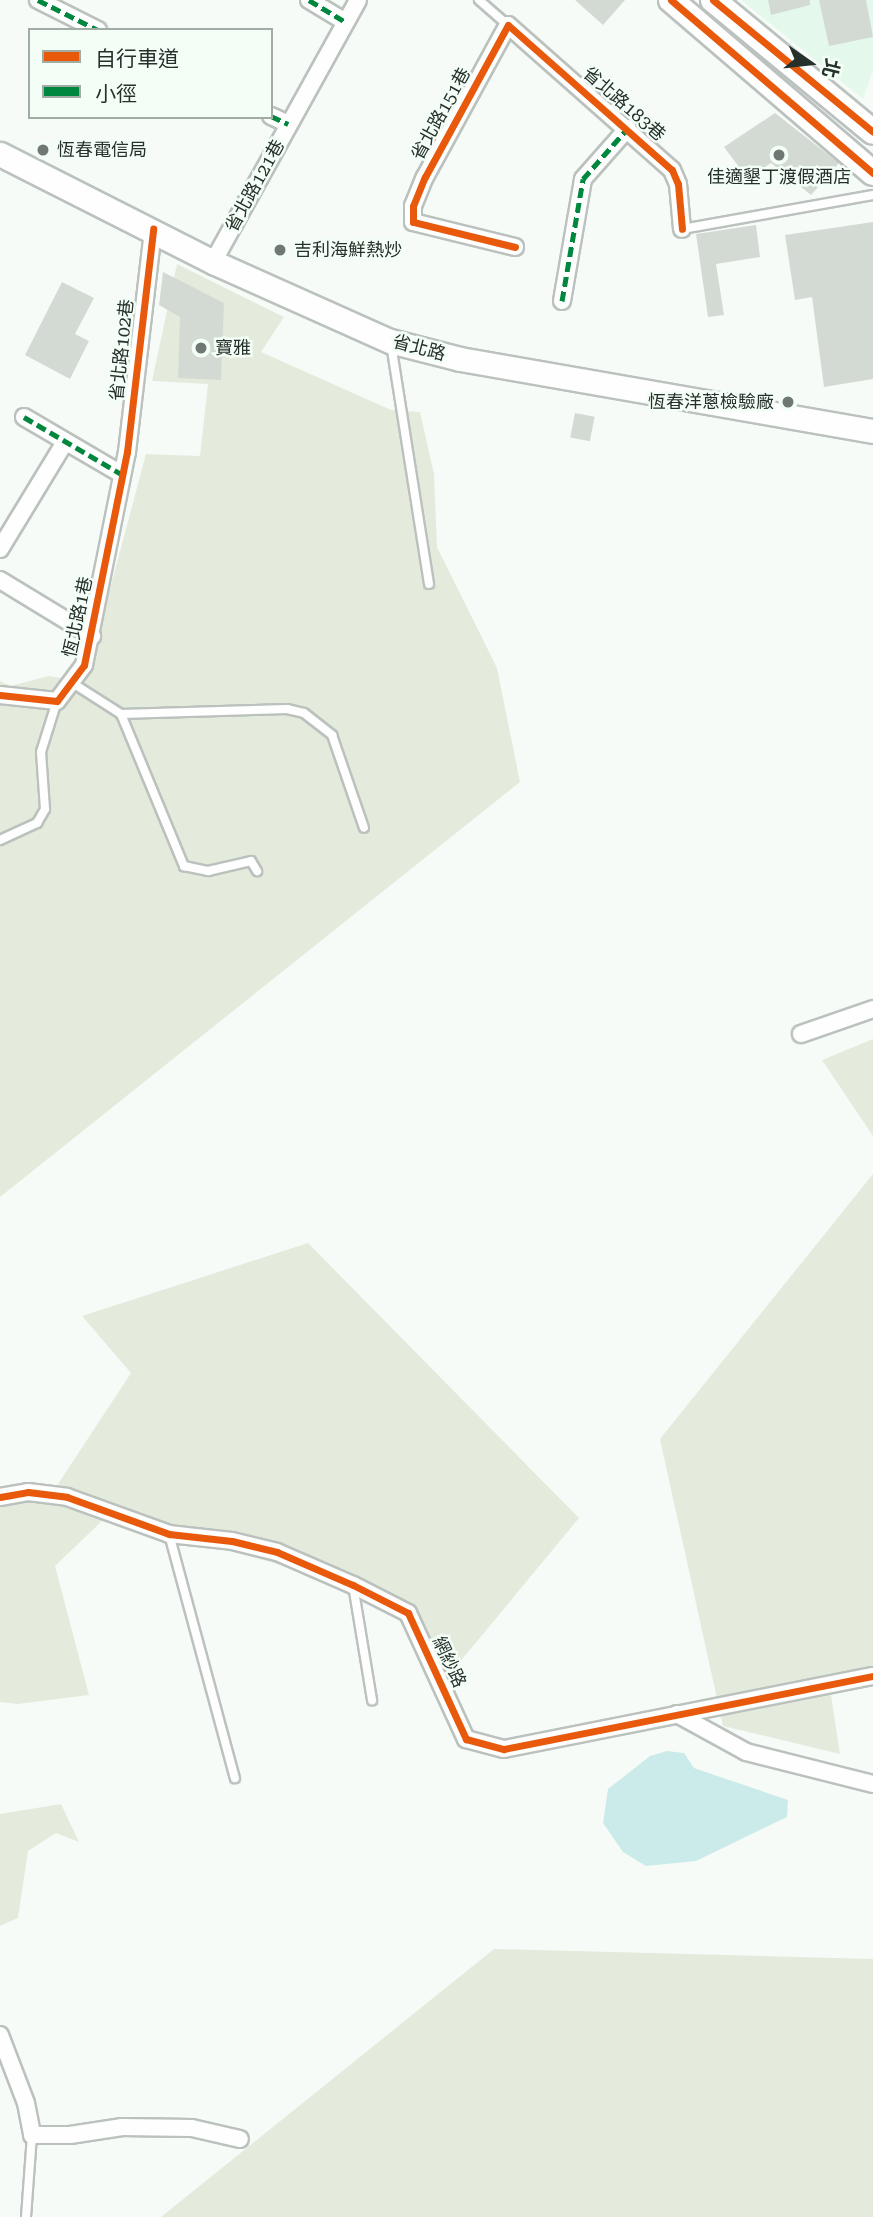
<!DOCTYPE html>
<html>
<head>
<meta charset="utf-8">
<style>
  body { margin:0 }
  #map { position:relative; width:873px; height:2217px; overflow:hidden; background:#f6fbf8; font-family:"Roboto Serif","Noto Sans TC",serif }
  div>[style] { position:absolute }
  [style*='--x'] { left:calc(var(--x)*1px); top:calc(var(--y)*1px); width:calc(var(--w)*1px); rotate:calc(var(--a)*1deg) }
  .built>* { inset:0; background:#e4f9ec }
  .green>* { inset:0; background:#e4ebdc }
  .water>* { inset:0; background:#cbebea }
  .building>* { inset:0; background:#d3dad4; transform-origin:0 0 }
  .roads { filter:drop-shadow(2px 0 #bbc2be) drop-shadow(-2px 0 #bbc2be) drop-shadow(0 2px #bbc2be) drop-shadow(0 -2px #bbc2be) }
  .lane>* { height:8px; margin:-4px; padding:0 4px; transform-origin:4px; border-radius:4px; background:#fefefe }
  .street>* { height:16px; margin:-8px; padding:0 8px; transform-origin:8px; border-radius:8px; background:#fefefe }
  .secondary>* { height:23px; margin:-11.5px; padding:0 11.5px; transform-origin:11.5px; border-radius:11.5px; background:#fefefe }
  .primary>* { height:24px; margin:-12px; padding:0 12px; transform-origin:12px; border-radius:12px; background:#fefefe }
  .quiet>* { height:5px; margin-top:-2.5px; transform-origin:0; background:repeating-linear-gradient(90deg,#00873e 0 10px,transparent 0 15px) }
  .cycleway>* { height:7px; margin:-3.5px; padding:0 3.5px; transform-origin:3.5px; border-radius:3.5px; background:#e8590c }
  .dots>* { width:19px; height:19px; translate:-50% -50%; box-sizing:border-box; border:4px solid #f3fef7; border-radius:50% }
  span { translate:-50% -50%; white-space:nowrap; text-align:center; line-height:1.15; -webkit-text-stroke:5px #f3fef7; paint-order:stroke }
  .street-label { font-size:18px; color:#27312b }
  .poi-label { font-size:18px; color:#27312b }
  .left { translate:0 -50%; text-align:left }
  .right { translate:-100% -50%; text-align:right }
  .legend { position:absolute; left:28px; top:28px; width:245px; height:91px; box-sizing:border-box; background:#f3fef7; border:2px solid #a1aca5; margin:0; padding:9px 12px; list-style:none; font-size:21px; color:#27312b }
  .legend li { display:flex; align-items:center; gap:14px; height:35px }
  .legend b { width:35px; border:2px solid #a1aca5 }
  .north { position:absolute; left:775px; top:28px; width:70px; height:70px; -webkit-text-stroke:5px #f3fef7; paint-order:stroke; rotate:104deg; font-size:19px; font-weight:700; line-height:28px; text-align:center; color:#27312b }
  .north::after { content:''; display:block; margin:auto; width:24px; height:32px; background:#27312b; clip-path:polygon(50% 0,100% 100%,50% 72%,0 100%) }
</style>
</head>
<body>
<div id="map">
  <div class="built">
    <i style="clip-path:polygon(741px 0,873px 0,873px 71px,863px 99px)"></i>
  </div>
  <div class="green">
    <i style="clip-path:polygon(177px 264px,284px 317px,261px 352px,391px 410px,420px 412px,434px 474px,437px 547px,497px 668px,520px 782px,0 1197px,0 681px,10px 686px,49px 676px,85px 682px,146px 454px,200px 456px,208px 384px,152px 381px)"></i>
    <i style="clip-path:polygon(873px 1039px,873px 1136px,822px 1060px)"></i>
    <i style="clip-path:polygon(873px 1174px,873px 1677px,829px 1682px,840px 1754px,723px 1726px,660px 1439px)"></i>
    <i style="clip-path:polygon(308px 1243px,579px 1518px,440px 1686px,408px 1613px,353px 1585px,169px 1534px,58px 1484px,131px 1373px,82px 1316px)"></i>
    <i style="clip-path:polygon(13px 1499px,73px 1508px,102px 1521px,55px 1566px,89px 1695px,18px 1704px,0 1702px,0 1501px)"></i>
    <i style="clip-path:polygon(61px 1804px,79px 1842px,56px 1833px,28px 1851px,18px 1918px,0 1926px,0 1814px)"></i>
    <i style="clip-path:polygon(494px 1949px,873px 1959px,873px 2217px,161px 2217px)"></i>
  </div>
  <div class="water">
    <i style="clip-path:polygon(667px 1751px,684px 1753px,694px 1768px,788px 1800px,787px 1817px,696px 1861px,646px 1866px,623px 1852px,603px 1823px,608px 1789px,650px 1756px)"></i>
  </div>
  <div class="building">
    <i style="clip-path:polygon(575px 0,625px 0,603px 25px)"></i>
    <i style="clip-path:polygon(768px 0,810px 0,810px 5px,771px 15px)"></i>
    <i style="clip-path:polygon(819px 0,866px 0,873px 37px,829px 46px)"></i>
    <i style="clip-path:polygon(775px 113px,839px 163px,811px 195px,771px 163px,748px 179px,724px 147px)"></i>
    <i style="clip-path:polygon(873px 222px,873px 379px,824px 387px,812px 297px,795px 300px,785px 235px)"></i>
    <i style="clip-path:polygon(756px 225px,760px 257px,716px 264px,724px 315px,708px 317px,696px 234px)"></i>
    <i style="clip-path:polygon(163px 272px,224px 303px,221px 380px,178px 378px,180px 317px,159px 305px)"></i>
    <i style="clip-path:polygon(62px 282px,94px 298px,75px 334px,89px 341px,70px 379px,25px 355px)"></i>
    <i style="left:575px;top:413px;width:20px;height:25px;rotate:11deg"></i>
  </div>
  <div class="roads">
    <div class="lane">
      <i style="--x:479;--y:0;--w:38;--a:41"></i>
      <i style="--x:682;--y:229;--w:194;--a:-10.1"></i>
      <i style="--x:391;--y:344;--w:243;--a:81"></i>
      <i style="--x:74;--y:684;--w:56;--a:32.6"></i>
      <i style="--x:121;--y:714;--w:165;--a:67.5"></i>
      <i style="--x:184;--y:866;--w:25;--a:12"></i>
      <i style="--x:208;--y:871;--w:44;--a:-13.1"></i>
      <i style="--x:251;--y:861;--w:12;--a:59"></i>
      <i style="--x:121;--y:714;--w:166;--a:-1.7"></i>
      <i style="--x:287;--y:709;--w:17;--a:13"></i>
      <i style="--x:304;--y:713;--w:36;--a:38"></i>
      <i style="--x:332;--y:735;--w:98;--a:71"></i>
      <i style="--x:0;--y:840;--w:41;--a:-24.7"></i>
      <i style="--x:37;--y:823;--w:16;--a:-60"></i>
      <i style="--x:45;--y:809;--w:57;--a:-94"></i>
      <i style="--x:41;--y:752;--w:53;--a:-72.6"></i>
      <i style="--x:169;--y:1534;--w:253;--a:74.9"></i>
      <i style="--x:353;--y:1585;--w:117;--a:80.6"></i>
      <i style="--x:26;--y:2217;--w:82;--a:-85.8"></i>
    </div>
    <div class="street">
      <i style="--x:38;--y:0;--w:67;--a:26.6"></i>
      <i style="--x:309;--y:0;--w:41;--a:31"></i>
      <i style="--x:271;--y:116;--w:19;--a:25"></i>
      <i style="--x:515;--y:247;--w:105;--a:-166.2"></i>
      <i style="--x:413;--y:222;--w:16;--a:-90"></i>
      <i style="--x:413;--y:206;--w:31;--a:-68"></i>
      <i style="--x:425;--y:177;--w:173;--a:-61.4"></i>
      <i style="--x:508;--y:25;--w:219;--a:41.5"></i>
      <i style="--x:672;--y:170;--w:15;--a:67"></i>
      <i style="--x:678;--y:184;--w:45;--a:84.9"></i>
      <i style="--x:213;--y:262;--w:299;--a:-61"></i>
      <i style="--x:562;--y:301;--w:124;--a:-80.2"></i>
      <i style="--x:583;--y:179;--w:68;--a:-48.6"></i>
      <i style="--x:24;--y:417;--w:113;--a:30.4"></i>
      <i style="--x:0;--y:549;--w:125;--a:-58.7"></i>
      <i style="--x:0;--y:580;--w:108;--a:31.3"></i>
      <i style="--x:0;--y:695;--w:57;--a:6"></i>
      <i style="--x:57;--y:701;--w:45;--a:-53.1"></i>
      <i style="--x:84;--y:665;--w:217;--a:-78.6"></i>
      <i style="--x:127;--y:452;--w:225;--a:-83.3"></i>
      <i style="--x:801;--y:1034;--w:76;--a:-19.1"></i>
      <i style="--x:0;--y:1497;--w:28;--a:-10"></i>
      <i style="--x:28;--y:1492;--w:39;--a:7"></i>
      <i style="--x:67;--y:1497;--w:109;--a:19.9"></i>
      <i style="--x:169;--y:1534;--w:63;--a:6.3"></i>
      <i style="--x:232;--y:1541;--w:46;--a:13.7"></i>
      <i style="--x:277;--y:1552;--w:83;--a:23.5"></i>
      <i style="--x:353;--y:1585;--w:62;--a:27"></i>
      <i style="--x:408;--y:1613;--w:139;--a:65.3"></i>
      <i style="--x:466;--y:1739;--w:39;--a:15"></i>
      <i style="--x:504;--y:1749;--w:376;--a:-11.2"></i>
      <i style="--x:677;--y:1714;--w:79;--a:28.8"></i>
      <i style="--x:746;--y:1752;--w:131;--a:14.1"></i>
      <i style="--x:0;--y:2035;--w:73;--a:69.1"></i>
      <i style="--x:26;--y:2103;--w:33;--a:79"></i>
      <i style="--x:32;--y:2135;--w:38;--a:0"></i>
      <i style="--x:70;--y:2135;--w:53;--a:-8.7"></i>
      <i style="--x:122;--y:2127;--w:70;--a:0.8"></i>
      <i style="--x:192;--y:2128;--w:49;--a:12.9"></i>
    </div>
    <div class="secondary">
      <i style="--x:0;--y:154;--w:239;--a:26.9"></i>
      <i style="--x:213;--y:262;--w:194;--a:24.1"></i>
      <i style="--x:390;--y:341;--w:72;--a:14.4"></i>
      <i style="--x:460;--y:359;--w:419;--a:9.9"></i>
    </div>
    <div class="primary">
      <i style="--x:671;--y:0;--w:266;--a:40.6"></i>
      <i style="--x:713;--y:0;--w:207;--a:39.5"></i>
    </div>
  </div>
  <div class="quiet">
    <i style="--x:38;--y:0;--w:67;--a:26.6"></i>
    <i style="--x:309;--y:0;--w:41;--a:31"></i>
    <i style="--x:271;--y:116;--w:19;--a:25"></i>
    <i style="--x:562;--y:301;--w:124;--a:-80.2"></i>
    <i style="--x:583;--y:179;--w:68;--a:-48.6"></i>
    <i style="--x:24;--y:417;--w:113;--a:30.4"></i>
  </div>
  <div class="cycleway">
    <i style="--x:671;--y:0;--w:266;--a:40.6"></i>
    <i style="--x:713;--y:0;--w:207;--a:39.5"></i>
    <i style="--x:515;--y:247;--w:105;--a:-166.2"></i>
    <i style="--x:413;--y:222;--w:16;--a:-90"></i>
    <i style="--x:413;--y:206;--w:31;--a:-68"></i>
    <i style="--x:425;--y:177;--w:173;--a:-61.4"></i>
    <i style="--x:508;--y:25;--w:219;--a:41.5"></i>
    <i style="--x:672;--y:170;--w:15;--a:67"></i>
    <i style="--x:678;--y:184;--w:45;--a:84.9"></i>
    <i style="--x:0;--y:695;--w:57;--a:6"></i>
    <i style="--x:57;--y:701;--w:45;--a:-53.1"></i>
    <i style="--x:84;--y:665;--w:217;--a:-78.6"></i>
    <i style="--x:127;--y:452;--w:225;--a:-83.3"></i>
    <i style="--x:0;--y:1497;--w:28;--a:-10"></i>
    <i style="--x:28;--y:1492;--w:39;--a:7"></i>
    <i style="--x:67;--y:1497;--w:109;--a:19.9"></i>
    <i style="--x:169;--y:1534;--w:63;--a:6.3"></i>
    <i style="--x:232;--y:1541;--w:46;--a:13.7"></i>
    <i style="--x:277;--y:1552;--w:83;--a:23.5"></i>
    <i style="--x:353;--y:1585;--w:62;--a:27"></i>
    <i style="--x:408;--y:1613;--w:139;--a:65.3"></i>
    <i style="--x:466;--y:1739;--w:39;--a:15"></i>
    <i style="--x:504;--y:1749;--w:376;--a:-11.2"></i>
  </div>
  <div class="dots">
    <i style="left:43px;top:150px;background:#6f7873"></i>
    <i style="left:779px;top:155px;background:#6f7873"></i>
    <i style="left:280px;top:250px;background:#6f7873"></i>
    <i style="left:201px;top:348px;background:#6f7873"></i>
    <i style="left:788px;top:402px;background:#6f7873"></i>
  </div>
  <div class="street-label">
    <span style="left:624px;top:104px;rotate:41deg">省北路183巷</span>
    <span style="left:441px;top:114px;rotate:-61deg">省北路151巷</span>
    <span style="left:255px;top:186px;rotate:-61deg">省北路121巷</span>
    <span style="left:419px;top:348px;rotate:15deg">省北路</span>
    <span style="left:122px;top:350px;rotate:-84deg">省北路102巷</span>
    <span style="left:78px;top:617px;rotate:-78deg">恆北路1巷</span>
    <span style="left:449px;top:1662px;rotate:65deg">網紗路</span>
  </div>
  <div class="poi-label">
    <span class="left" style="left:57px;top:150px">恆春電信局</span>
    <span style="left:779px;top:177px">佳適墾丁渡假酒店</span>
    <span class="left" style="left:294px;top:250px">吉利海鮮熱炒</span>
    <span class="left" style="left:215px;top:348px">寶雅</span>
    <span class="right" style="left:774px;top:402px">恆春洋蔥檢驗廠</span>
  </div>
  <ul class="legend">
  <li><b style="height:9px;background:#e8590c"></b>自行車道</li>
  <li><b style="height:9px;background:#00873e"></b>小徑</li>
  </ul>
  <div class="north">北</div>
</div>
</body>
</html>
